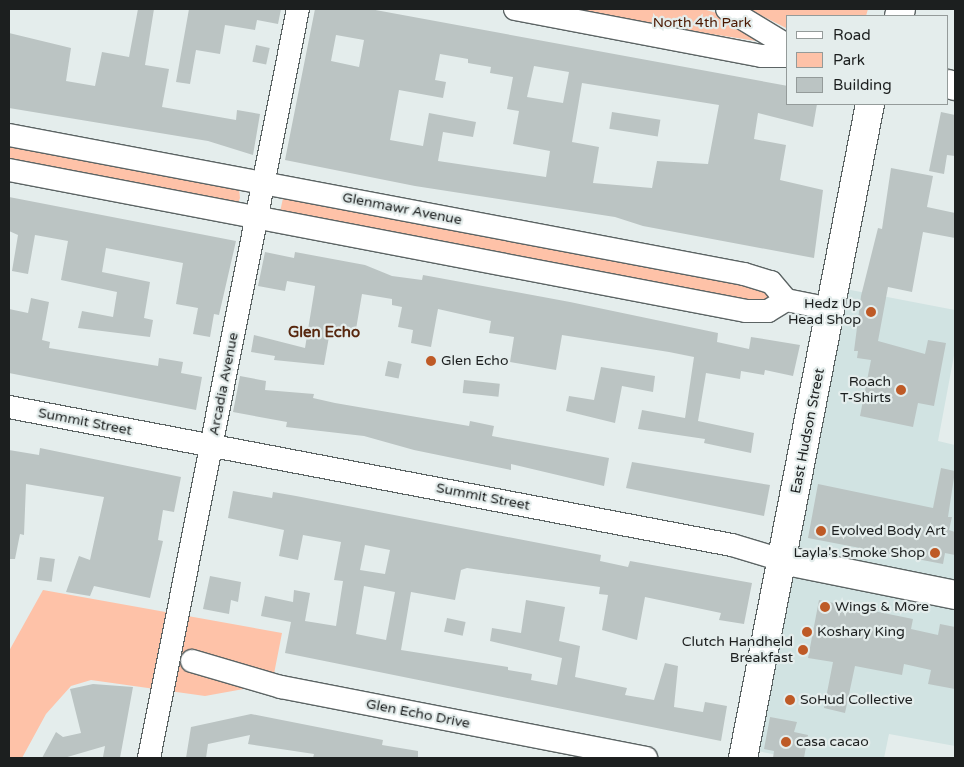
<!DOCTYPE html>
<html>
<head>
<meta charset="utf-8">
<style>
  body { margin:0 }
  #map { position:relative; width:964px; height:767px; overflow:hidden; background:#e4edec; font-family:"Varela Round",sans-serif }
  div>[style] { position:absolute }
  [style*='--x'] { left:calc(var(--x)*1px); top:calc(var(--y)*1px); width:calc(var(--w)*1px); rotate:calc(var(--a)*1deg) }
  .built>* { inset:0; background:#d1e3e2 }
  .green>* { inset:0; background:#fec2a8 }
  .building>* { inset:0; background:#bbc4c3; transform-origin:0 0 }
  .roads { filter:drop-shadow(1px 0 #5c6464) drop-shadow(-1px 0 #5c6464) drop-shadow(0 1px #5c6464) drop-shadow(0 -1px #5c6464) }
  .minor>* { height:22px; margin:-11px; padding:0 11px; transform-origin:11px; border-radius:11px; background:#fff }
  .major>* { height:28px; margin:-14px; padding:0 14px; transform-origin:14px; border-radius:14px; background:#fff }
  .dots>* { width:14px; height:14px; translate:-50% -50%; box-sizing:border-box; border:2px solid #e4edec; border-radius:50% }
  span { translate:-50% -50%; white-space:nowrap; text-align:center; line-height:1.15; -webkit-text-stroke:4.5px #e4edec; paint-order:stroke }
  .park-label { font-size:14px; color:#4b1800 }
  .street-label { font-size:14px; color:#1c1f1f }
  .poi-label { font-size:14px; color:#1c1f1f }
  .right { translate:-100% -50%; text-align:right }
  .left { translate:0 -50%; text-align:left }
  .neighbourhood-label { font-size:15px; color:#57270e; font-weight:700 }
  .frame { position:absolute; inset:0; border:10px solid #1c1f1f; pointer-events:none }
  .legend { position:absolute; left:786px; top:15px; width:162px; height:90px; box-sizing:border-box; background:#e4edec; border:1px solid #949b9a; margin:0; padding:6px 9px; list-style:none; font-size:15px; color:#1c1f1f }
  .legend li { display:flex; align-items:center; gap:10px; height:25px }
  .legend b { width:25px; border:1px solid #949b9a }
</style>
</head>
<body>
<div id="map">
  <div class="built">
    <i style="clip-path:polygon(835px 287px,955px 310px,955px 350px,938px 441px,955px 445px,955px 746px,889px 734px,884px 758px,793px 758px,742px 748px)"></i>
  </div>
  <div class="green">
    <i style="clip-path:polygon(550px 9px,703px 9px,723px 15px,763px 42px)"></i>
    <i style="clip-path:polygon(749px 9px,868px 9px,866px 16px,788px 16px,788px 29px)"></i>
    <i style="clip-path:polygon(9px 141px,239px 189px,240px 198px,238px 203px,9px 164px)"></i>
    <i style="clip-path:polygon(283px 198px,762px 287px,770px 297px,758px 305px,280px 212px)"></i>
    <i style="clip-path:polygon(43px 590px,282px 633px,272px 684px,205px 696px,91px 680px,71px 686px,46px 714px,22px 758px,9px 758px,9px 651px)"></i>
  </div>
  <div class="building">
    <i style="clip-path:polygon(138px 9px,154px 9px,145px 65px,169px 69px,162px 107px,236px 120px,237px 110px,260px 114px,253px 155px,208px 141px,9px 108px,9px 33px,71px 48px,66px 81px,95px 86px,102px 52px,129px 57px)"></i>
    <i style="clip-path:polygon(189px 9px,281px 9px,278px 24px,257px 20px,255px 30px,225px 25px,220px 54px,196px 50px,190px 84px,176px 82px)"></i>
    <i style="clip-path:polygon(evenodd,315px 9px,370px 9px,788px 86px,788px 104px,817px 104px,813px 127px,758px 113px,754px 139px,786px 145px,780px 180px,823px 190px,814px 258px,643px 226px,615px 217px,415px 186px,285px 160px,315px 9px,336px 35px,364px 40px,359px 67px,331px 61px,336px 35px,315px 9px,440px 54px,468px 59px,468px 63px,491px 67px,490px 73px,513px 77px,507px 109px,519px 111px,513px 144px,550px 151px,546px 177px,438px 161px,443px 132px,473px 137px,476px 122px,429px 113px,423px 146px,390px 140px,399px 90px,443px 98px,446px 82px,435px 80px,440px 54px,315px 9px,534px 66px,569px 72px,563px 103px,527px 97px,534px 66px,315px 9px,582px 83px,719px 105px,708px 164px,657px 161px,652px 188px,593px 183px,599px 147px,572px 142px,582px 83px)"></i>
    <i style="left:256px;top:45px;width:14px;height:17px;rotate:12deg"></i>
    <i style="left:612px;top:112px;width:49px;height:17px;rotate:9deg"></i>
    <i style="clip-path:polygon(941px 112px,955px 115px,955px 156px,947px 155px,944px 174px,929px 171px)"></i>
    <i style="clip-path:polygon(891px 168px,933px 176px,927px 207px,955px 213px,955px 238px,923px 232px,912px 292px,888px 287px,878px 341px,925px 354px,928px 340px,946px 343px,934px 406px,918px 403px,913px 427px,860px 416px,871px 360px,857px 358px,858px 351px,854px 351px,861px 296px,878px 228px,882px 229px)"></i>
    <i style="clip-path:polygon(9px 197px,236px 241px,219px 315px,214px 314px,210px 337px,193px 334px,198px 308px,176px 304px,183px 263px,106px 248px,102px 272px,150px 282px,144px 318px,153px 320px,150px 337px,78px 328px,82px 311px,113px 317px,117px 292px,61px 280px,68px 241px,35px 235px,28px 274px,12px 271px,18px 235px,9px 231px)"></i>
    <i style="clip-path:polygon(265px 252px,294px 258px,295px 252px,365px 265px,392px 276px,422px 280px,423px 275px,570px 302px,718px 333px,717px 342px,749px 349px,751px 337px,800px 345px,793px 376px,765px 370px,764px 375px,741px 371px,740px 379px,706px 373px,698px 421px,754px 433px,751px 453px,704px 443px,705px 439px,638px 429px,642px 410px,685px 418px,694px 357px,669px 352px,562px 335px,556px 370px,510px 362px,514px 337px,489px 333px,491px 321px,438px 309px,431px 347px,411px 343px,413px 330px,398px 327px,402px 307px,392px 305px,392px 299px,362px 294px,355px 335px,330px 331px,324px 365px,274px 360px,275px 356px,251px 352px,254px 335px,305px 348px,314px 293px,315px 286px,287px 281px,285px 291px,258px 286px)"></i>
    <i style="clip-path:polygon(31px 298px,49px 302px,42px 340px,50px 342px,49px 348px,158px 366px,159px 358px,183px 362px,181px 373px,202px 377px,196px 410px,9px 373px,9px 309px,28px 313px)"></i>
    <i style="left:388px;top:361px;width:14px;height:15px;rotate:12deg"></i>
    <i style="clip-path:polygon(601px 367px,655px 376px,653px 392px,622px 386px,615px 423px,566px 411px,569px 396px,594px 400px)"></i>
    <i style="clip-path:polygon(240px 376px,266px 381px,265px 390px,314px 394px,313px 398px,335px 403px,469px 426px,470px 421px,494px 426px,492px 436px,609px 458px,604px 486px,511px 464px,511px 470px,414px 450px,364px 436px,286px 427px,287px 422px,233px 412px)"></i>
    <i style="left:464px;top:380px;width:36px;height:13px;rotate:6deg"></i>
    <i style="clip-path:polygon(40px 448px,181px 477px,174px 512px,163px 510px,158px 540px,163px 541px,150px 598px,94px 586px,90px 596px,66px 592px,79px 556px,90px 560px,104px 497px,26px 484px,24px 535px,20px 534px,15px 559px,9px 559px,9px 450px,39px 455px)"></i>
    <i style="clip-path:polygon(632px 462px,770px 485px,764px 516px,626px 488px)"></i>
    <i style="clip-path:polygon(941px 468px,955px 471px,948px 517px,952px 517px,949px 530px,955px 532px,955px 555px,945px 553px,943px 564px,808px 538px,818px 484px,933px 508px)"></i>
    <i style="clip-path:polygon(evenodd,233px 491px,272px 498px,273px 492px,296px 496px,601px 555px,600px 561px,628px 567px,630px 561px,752px 583px,744px 624px,719px 620px,721px 613px,645px 597px,637px 640px,602px 630px,608px 595px,599px 594px,600px 587px,467px 568px,461px 570px,455px 600px,411px 592px,401px 650px,508px 667px,508px 670px,532px 674px,531px 680px,557px 685px,562px 658px,490px 641px,492px 628px,521px 633px,526px 600px,565px 607px,559px 641px,580px 646px,575px 677px,627px 688px,625px 695px,654px 700px,665px 663px,678px 666px,674px 707px,703px 712px,705px 702px,727px 706px,721px 741px,285px 653px,291px 622px,261px 616px,265px 596px,293px 602px,294px 590px,310px 593px,305px 621px,336px 626px,343px 581px,334px 580px,341px 542px,303px 535px,298px 560px,279px 556px,284px 530px,228px 518px,233px 491px,365px 545px,390px 550px,385px 574px,360px 570px,365px 545px,233px 491px,364px 586px,395px 592px,386px 640px,356px 634px,364px 586px)"></i>
    <i style="left:40px;top:557px;width:15px;height:23px;rotate:8deg"></i>
    <i style="clip-path:polygon(210px 576px,241px 582px,238px 602px,231px 600px,229px 614px,203px 609px)"></i>
    <i style="clip-path:polygon(819px 600px,913px 619px,911px 629px,938px 635px,940px 624px,955px 627px,955px 689px,928px 684px,931px 670px,904px 664px,902px 675px,855px 666px,845px 713px,824px 708px,833px 662px,808px 658px)"></i>
    <i style="left:447px;top:618px;width:19px;height:14px;rotate:12deg"></i>
    <i style="clip-path:polygon(93px 684px,133px 687px,120px 758px,103px 757px,105px 746px,64px 758px,42px 758px,56px 732px,63px 737px,81px 733px,70px 689px)"></i>
    <i style="clip-path:polygon(251px 714px,383px 740px,382px 745px,418px 751px,418px 758px,313px 758px,314px 754px,248px 744px,250px 735px,208px 744px,206px 758px,186px 758px,191px 727px)"></i>
    <i style="clip-path:polygon(770px 717px,797px 722px,794px 732px,808px 735px,804px 758px,773px 758px,774px 751px,764px 749px)"></i>
  </div>
  <div class="roads">
    <div class="minor">
      <i style="--x:515;--y:9;--w:251;--a:10.8"></i>
      <i style="--x:762;--y:56;--w:26;--a:0"></i>
      <i style="--x:727;--y:9;--w:71;--a:31.2"></i>
      <i style="--x:9;--y:135;--w:748;--a:10.71"></i>
      <i style="--x:744;--y:274;--w:28;--a:17"></i>
      <i style="--x:771;--y:282;--w:23;--a:50"></i>
      <i style="--x:9;--y:170;--w:750;--a:10.83"></i>
      <i style="--x:746;--y:311;--w:22;--a:0"></i>
      <i style="--x:768;--y:311;--w:21;--a:-31"></i>
      <i style="--x:786;--y:300;--w:46;--a:11.3"></i>
      <i style="--x:9;--y:407;--w:736;--a:10.81"></i>
      <i style="--x:732;--y:545;--w:52;--a:16.7"></i>
      <i style="--x:192;--y:661;--w:93;--a:16.3"></i>
      <i style="--x:281;--y:687;--w:372;--a:11"></i>
      <i style="--x:149;--y:758;--w:764;--a:-78.75"></i>
    </div>
    <div class="major">
      <i style="--x:899;--y:16;--w:7;--a:-74"></i>
      <i style="--x:948;--y:84;--w:7;--a:16"></i>
      <i style="--x:782;--y:560;--w:177;--a:11.4"></i>
      <i style="--x:743;--y:758;--w:666;--a:-79.01"></i>
    </div>
  </div>
  <div class="dots">
    <i style="left:871px;top:312px;background:#be5a26"></i>
    <i style="left:431px;top:361px;background:#be5a26"></i>
    <i style="left:901px;top:390px;background:#be5a26"></i>
    <i style="left:821px;top:531px;background:#be5a26"></i>
    <i style="left:935px;top:553px;background:#be5a26"></i>
    <i style="left:825px;top:607px;background:#be5a26"></i>
    <i style="left:807px;top:632px;background:#be5a26"></i>
    <i style="left:803px;top:650px;background:#be5a26"></i>
    <i style="left:790px;top:700px;background:#be5a26"></i>
    <i style="left:786px;top:742px;background:#be5a26"></i>
  </div>
  <div class="park-label">
    <span style="left:702px;top:23px">North 4th Park</span>
  </div>
  <div class="street-label">
    <span style="left:402px;top:209px;rotate:11deg">Glenmawr Avenue</span>
    <span style="left:224px;top:384px;rotate:-79deg">Arcadia Avenue</span>
    <span style="left:85px;top:422px;rotate:11deg">Summit Street</span>
    <span style="left:808px;top:431px;rotate:-79deg">East Hudson Street</span>
    <span style="left:483px;top:497px;rotate:11deg">Summit Street</span>
    <span style="left:418px;top:714px;rotate:11deg">Glen Echo Drive</span>
  </div>
  <div class="poi-label">
    <span class="right" style="left:861px;top:312px">Hedz Up<br>Head Shop</span>
    <span class="left" style="left:441px;top:361px">Glen Echo</span>
    <span class="right" style="left:891px;top:390px">Roach<br>T-Shirts</span>
    <span class="left" style="left:831px;top:531px">Evolved Body Art</span>
    <span class="right" style="left:925px;top:553px">Layla's Smoke Shop</span>
    <span class="left" style="left:835px;top:607px">Wings &amp; More</span>
    <span class="left" style="left:817px;top:632px">Koshary King</span>
    <span class="right" style="left:793px;top:650px">Clutch Handheld<br>Breakfast</span>
    <span class="left" style="left:800px;top:700px">SoHud Collective</span>
    <span class="left" style="left:796px;top:742px">casa cacao</span>
  </div>
  <div class="neighbourhood-label">
    <span style="left:324px;top:333px">Glen Echo</span>
  </div>
  <div class="frame"></div>
  <ul class="legend">
  <li><b style="height:6px;background:#fff"></b>Road</li>
  <li><b style="height:14px;background:#fec2a8"></b>Park</li>
  <li><b style="height:14px;background:#bbc4c3"></b>Building</li>
  </ul>
</div>
</body>
</html>
